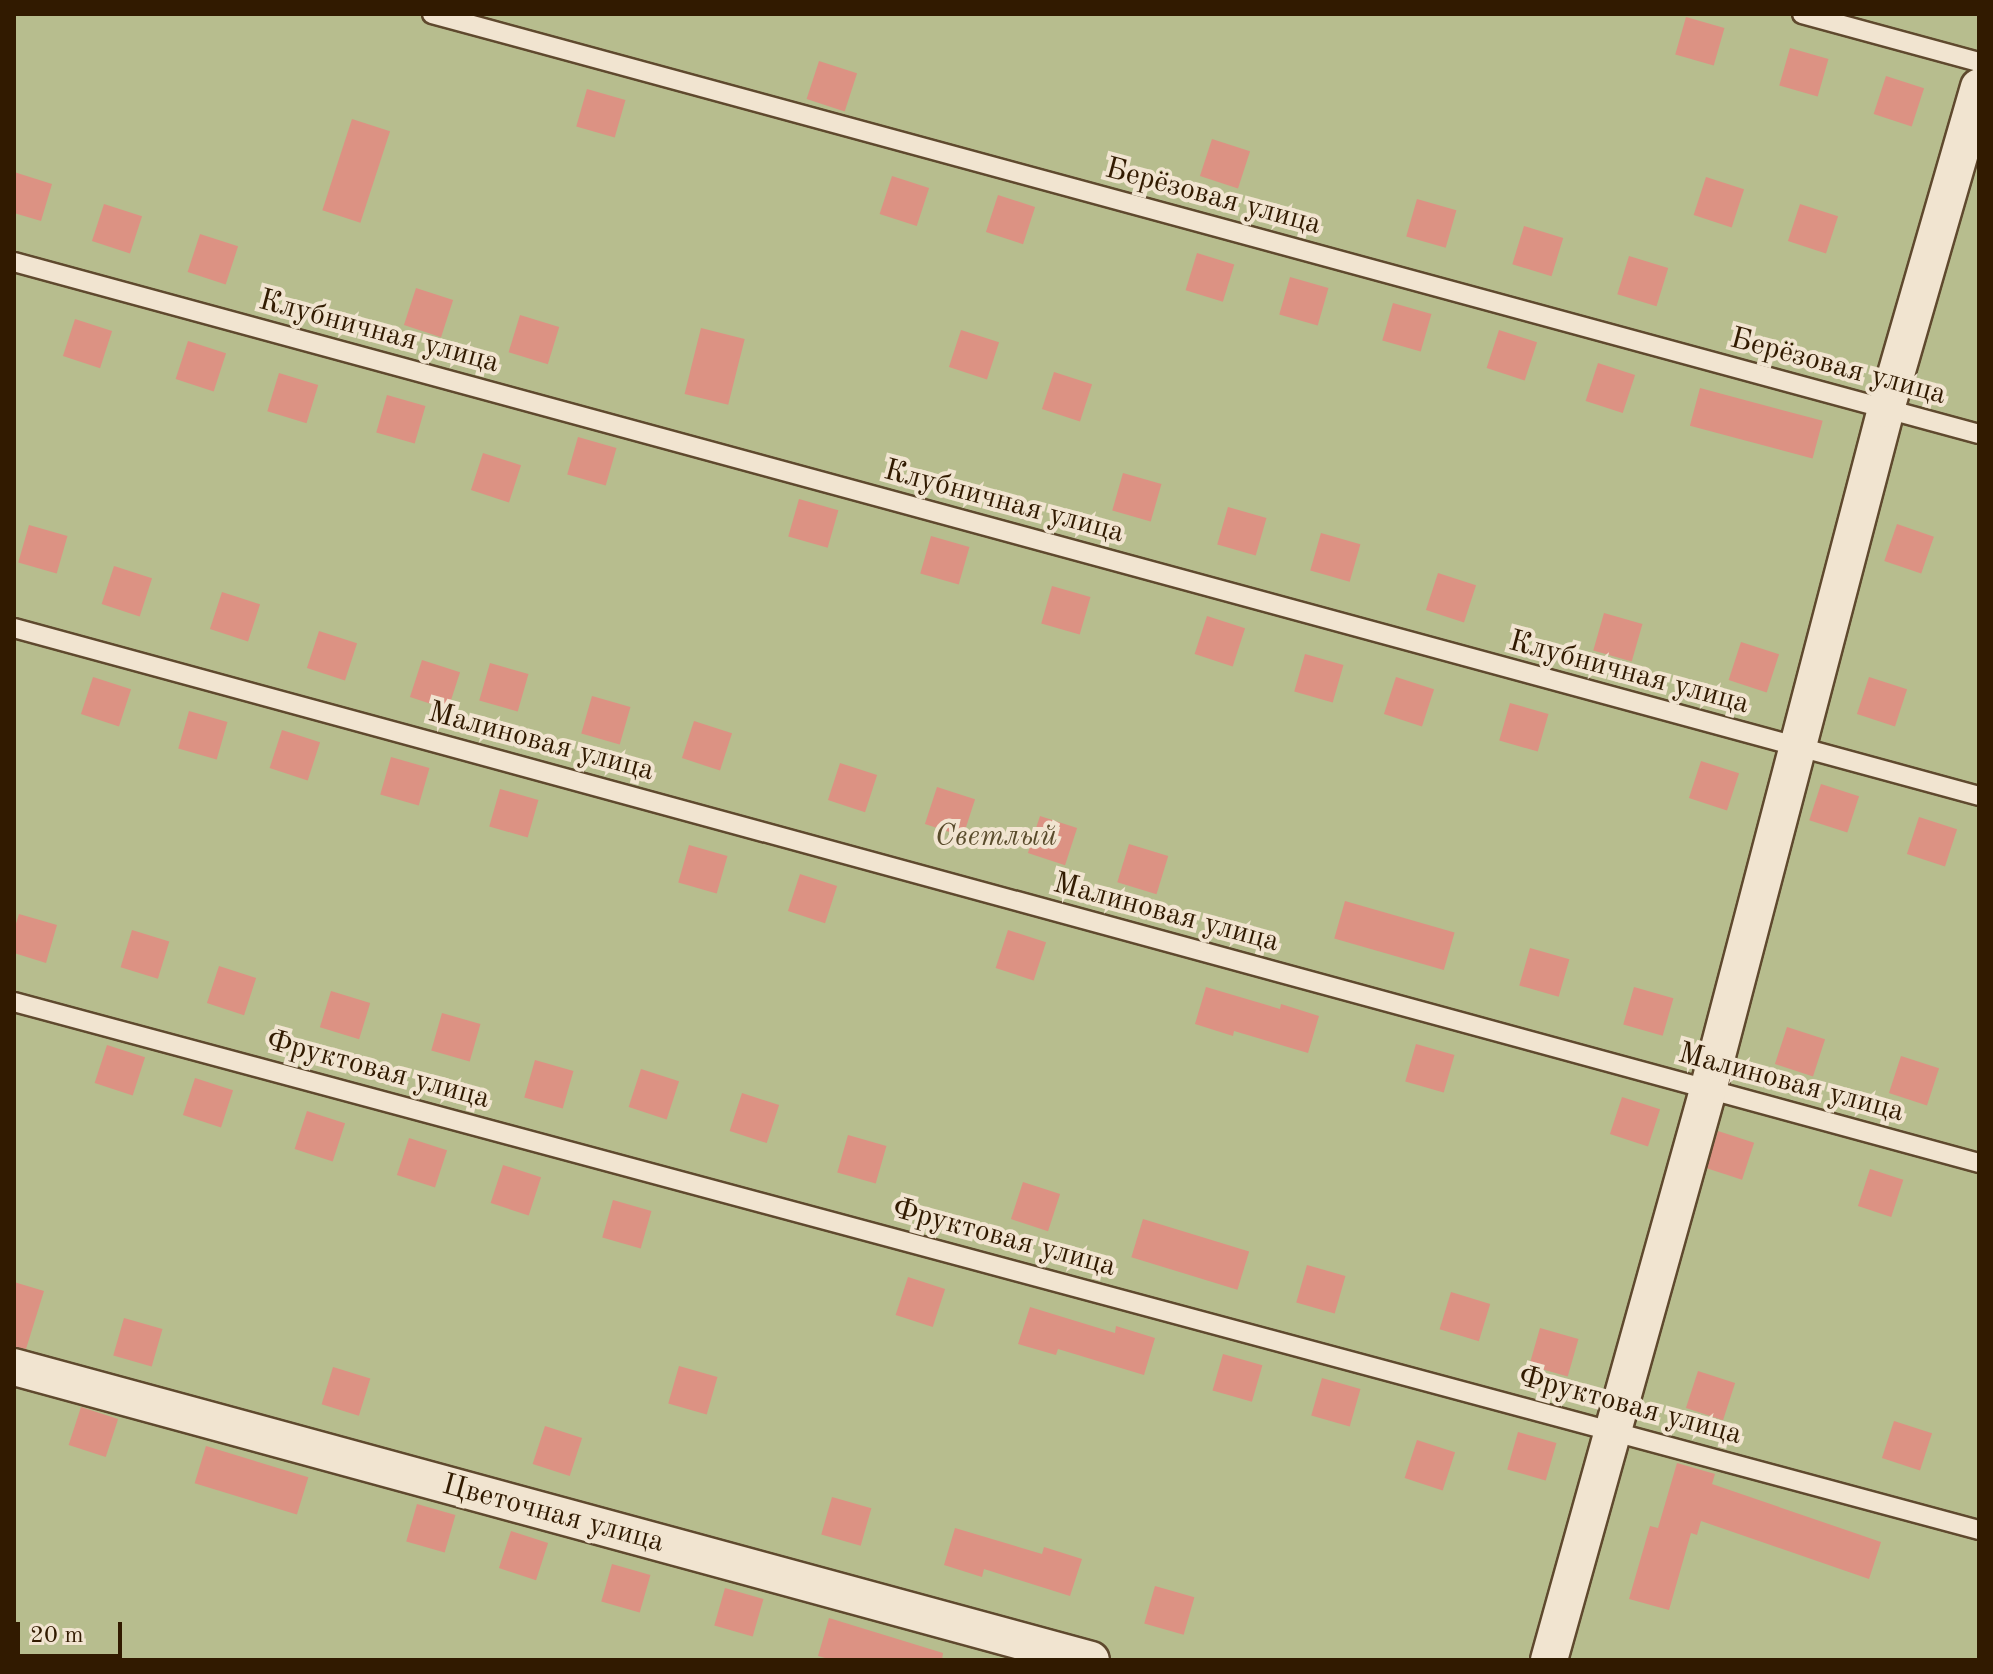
<!DOCTYPE html>
<html>
<head>
<meta charset="utf-8">
<style>
  body { margin:0 }
  #map { position:relative; width:1993px; height:1674px; overflow:hidden; background:#ead5b6; font-family:"Old Standard TT",serif }
  div>[style] { position:absolute }
  [style*='--x'] { left:calc(var(--x)*1px); top:calc(var(--y)*1px); width:calc(var(--w)*1px); rotate:calc(var(--a)*1deg) }
  .green>* { inset:0; background:#b7bd8e; transform-origin:0 0 }
  .building>* { inset:0; background:#dc9283; transform-origin:0 0 }
  .roads { filter:drop-shadow(2px 0 #5f492e) drop-shadow(-2px 0 #5f492e) drop-shadow(0 2px #5f492e) drop-shadow(0 -2px #5f492e) }
  .lane>* { height:18px; margin:-9px; padding:0 9px; transform-origin:9px; border-radius:9px; background:#f1e4d0 }
  .street>* { height:36px; margin:-18px; padding:0 18px; transform-origin:18px; border-radius:18px; background:#f1e4d0 }
  span { translate:-50% -50%; white-space:nowrap; text-align:center; line-height:1.15; -webkit-text-stroke:8px #f1e4d0; paint-order:stroke }
  .street-label { font-size:30px; color:#311a00 }
  .park-label { font-size:30px; color:#594b2b; font-style:italic }
  .frame { position:absolute; inset:0; border:16px solid #311a00; pointer-events:none }
  .scale { position:absolute; left:16px; top:1622px; width:106px; height:36px; box-sizing:border-box; border:4px solid #311a00; border-top:0; padding-left:10px; font-size:24px; line-height:28px; white-space:nowrap; color:#311a00; -webkit-text-stroke:6px #f1e4d0; paint-order:stroke }
</style>
</head>
<body>
<div id="map">
  <div class="green">
    <i style="left:14px;top:14px;width:1965px;height:1646px"></i>
  </div>
  <div class="building">
    <i style="left:1686px;top:17px;width:40px;height:39px;rotate:16deg"></i>
    <i style="left:1790px;top:48px;width:40px;height:39px;rotate:16deg"></i>
    <i style="left:819px;top:61px;width:40px;height:40px;rotate:18deg"></i>
    <i style="left:1886px;top:76px;width:40px;height:40px;rotate:18deg"></i>
    <i style="left:587px;top:89px;width:40px;height:39px;rotate:16deg"></i>
    <i style="left:352px;top:119px;width:40px;height:96px;rotate:18deg"></i>
    <i style="left:1212px;top:139px;width:40px;height:39px;rotate:18deg"></i>
    <i style="clip-path:polygon(14px 172px,52px 184px,41px 221px,14px 213px)"></i>
    <i style="left:892px;top:176px;width:39px;height:40px;rotate:18deg"></i>
    <i style="left:1706px;top:177px;width:40px;height:40px;rotate:18deg"></i>
    <i style="left:998px;top:195px;width:39px;height:39px;rotate:18deg"></i>
    <i style="left:1417px;top:199px;width:41px;height:39px;rotate:16deg"></i>
    <i style="left:104px;top:204px;width:40px;height:39px;rotate:18deg"></i>
    <i style="left:1800px;top:204px;width:40px;height:39px;rotate:18deg"></i>
    <i style="left:1524px;top:226px;width:41px;height:40px;rotate:17deg"></i>
    <i style="left:200px;top:234px;width:40px;height:40px;rotate:18deg"></i>
    <i style="left:1197px;top:253px;width:39px;height:39px;rotate:17deg"></i>
    <i style="left:1629px;top:256px;width:41px;height:40px;rotate:17deg"></i>
    <i style="left:1290px;top:277px;width:40px;height:39px;rotate:16deg"></i>
    <i style="left:416px;top:288px;width:39px;height:39px;rotate:18deg"></i>
    <i style="left:1393px;top:303px;width:40px;height:39px;rotate:16deg"></i>
    <i style="left:520px;top:315px;width:41px;height:39px;rotate:17deg"></i>
    <i style="left:75px;top:319px;width:39px;height:39px;rotate:18deg"></i>
    <i style="left:701px;top:328px;width:45px;height:68px;rotate:14deg"></i>
    <i style="left:961px;top:330px;width:40px;height:39px;rotate:18deg"></i>
    <i style="left:1499px;top:330px;width:40px;height:40px;rotate:18deg"></i>
    <i style="left:188px;top:341px;width:40px;height:40px;rotate:18deg"></i>
    <i style="left:1598px;top:363px;width:39px;height:40px;rotate:18deg"></i>
    <i style="left:1054px;top:372px;width:40px;height:39px;rotate:18deg"></i>
    <i style="left:279px;top:373px;width:41px;height:40px;rotate:17deg"></i>
    <i style="left:1700px;top:388px;width:127px;height:39px;rotate:15deg"></i>
    <i style="left:387px;top:395px;width:40px;height:39px;rotate:16deg"></i>
    <i style="left:578px;top:437px;width:40px;height:39px;rotate:16deg"></i>
    <i style="left:483px;top:453px;width:40px;height:39px;rotate:18deg"></i>
    <i style="left:1123px;top:473px;width:40px;height:39px;rotate:16deg"></i>
    <i style="left:799px;top:499px;width:41px;height:39px;rotate:16deg"></i>
    <i style="left:1228px;top:507px;width:40px;height:39px;rotate:16deg"></i>
    <i style="left:1897px;top:524px;width:39px;height:39px;rotate:19deg"></i>
    <i style="left:29px;top:525px;width:40px;height:39px;rotate:16deg"></i>
    <i style="left:1321px;top:533px;width:41px;height:39px;rotate:16deg"></i>
    <i style="left:931px;top:536px;width:40px;height:39px;rotate:16deg"></i>
    <i style="left:114px;top:566px;width:40px;height:40px;rotate:18deg"></i>
    <i style="left:1438px;top:573px;width:40px;height:39px;rotate:18deg"></i>
    <i style="left:1052px;top:586px;width:40px;height:39px;rotate:16deg"></i>
    <i style="left:222px;top:592px;width:40px;height:39px;rotate:18deg"></i>
    <i style="left:1604px;top:613px;width:40px;height:39px;rotate:16deg"></i>
    <i style="left:1207px;top:616px;width:40px;height:40px;rotate:18deg"></i>
    <i style="left:319px;top:631px;width:40px;height:39px;rotate:18deg"></i>
    <i style="left:1741px;top:642px;width:40px;height:40px;rotate:18deg"></i>
    <i style="left:1305px;top:654px;width:40px;height:39px;rotate:16deg"></i>
    <i style="left:422px;top:660px;width:40px;height:39px;rotate:18deg"></i>
    <i style="left:490px;top:663px;width:40px;height:39px;rotate:16deg"></i>
    <i style="left:93px;top:677px;width:40px;height:39px;rotate:18deg"></i>
    <i style="left:1396px;top:677px;width:40px;height:39px;rotate:18deg"></i>
    <i style="left:1869px;top:677px;width:40px;height:39px;rotate:18deg"></i>
    <i style="left:592px;top:696px;width:40px;height:39px;rotate:16deg"></i>
    <i style="left:1510px;top:703px;width:40px;height:39px;rotate:16deg"></i>
    <i style="left:189px;top:711px;width:40px;height:39px;rotate:16deg"></i>
    <i style="left:694px;top:721px;width:40px;height:39px;rotate:18deg"></i>
    <i style="left:282px;top:730px;width:40px;height:40px;rotate:18deg"></i>
    <i style="left:391px;top:757px;width:40px;height:39px;rotate:16deg"></i>
    <i style="left:1701px;top:761px;width:40px;height:39px;rotate:18deg"></i>
    <i style="left:840px;top:763px;width:39px;height:39px;rotate:18deg"></i>
    <i style="left:1821px;top:784px;width:40px;height:38px;rotate:18deg"></i>
    <i style="left:937px;top:787px;width:40px;height:39px;rotate:18deg"></i>
    <i style="left:500px;top:789px;width:40px;height:39px;rotate:16deg"></i>
    <i style="left:1040px;top:816px;width:39px;height:39px;rotate:18deg"></i>
    <i style="left:1919px;top:817px;width:40px;height:39px;rotate:18deg"></i>
    <i style="left:1129px;top:844px;width:41px;height:40px;rotate:17deg"></i>
    <i style="left:689px;top:845px;width:40px;height:39px;rotate:16deg"></i>
    <i style="left:800px;top:874px;width:39px;height:39px;rotate:18deg"></i>
    <i style="left:1345px;top:901px;width:114px;height:39px;rotate:16deg"></i>
    <i style="clip-path:polygon(19px 914px,57px 925px,46px 963px,14px 953px,14px 930px)"></i>
    <i style="left:132px;top:930px;width:39px;height:39px;rotate:17deg"></i>
    <i style="left:1008px;top:930px;width:40px;height:40px;rotate:18deg"></i>
    <i style="left:1530px;top:948px;width:41px;height:39px;rotate:16deg"></i>
    <i style="left:219px;top:966px;width:39px;height:39px;rotate:18deg"></i>
    <i style="clip-path:polygon(1206px 987px,1280px 1009px,1281px 1004px,1319px 1016px,1308px 1053px,1234px 1031px,1233px 1036px,1195px 1024px)"></i>
    <i style="left:1634px;top:987px;width:41px;height:39px;rotate:16deg"></i>
    <i style="left:331px;top:991px;width:41px;height:38px;rotate:17deg"></i>
    <i style="left:442px;top:1013px;width:40px;height:39px;rotate:16deg"></i>
    <i style="left:1787px;top:1027px;width:40px;height:39px;rotate:18deg"></i>
    <i style="left:1416px;top:1044px;width:40px;height:39px;rotate:16deg"></i>
    <i style="left:107px;top:1045px;width:40px;height:40px;rotate:18deg"></i>
    <i style="left:1901px;top:1056px;width:40px;height:39px;rotate:18deg"></i>
    <i style="left:535px;top:1060px;width:40px;height:39px;rotate:16deg"></i>
    <i style="left:641px;top:1069px;width:40px;height:40px;rotate:18deg"></i>
    <i style="left:195px;top:1078px;width:40px;height:39px;rotate:18deg"></i>
    <i style="left:742px;top:1093px;width:39px;height:40px;rotate:18deg"></i>
    <i style="left:1622px;top:1097px;width:40px;height:39px;rotate:18deg"></i>
    <i style="left:307px;top:1111px;width:40px;height:40px;rotate:18deg"></i>
    <i style="left:1718px;top:1131px;width:38px;height:39px;rotate:18deg"></i>
    <i style="left:848px;top:1135px;width:40px;height:39px;rotate:16deg"></i>
    <i style="left:409px;top:1138px;width:40px;height:39px;rotate:18deg"></i>
    <i style="left:503px;top:1165px;width:40px;height:40px;rotate:18deg"></i>
    <i style="left:1870px;top:1169px;width:35px;height:39px;rotate:18deg"></i>
    <i style="left:1023px;top:1182px;width:39px;height:39px;rotate:18deg"></i>
    <i style="left:613px;top:1200px;width:40px;height:39px;rotate:16deg"></i>
    <i style="left:1143px;top:1219px;width:111px;height:40px;rotate:17deg"></i>
    <i style="left:1307px;top:1265px;width:40px;height:39px;rotate:16deg"></i>
    <i style="left:908px;top:1277px;width:39px;height:40px;rotate:18deg"></i>
    <i style="clip-path:polygon(14px 1282px,44px 1291px,26px 1349px,14px 1347px)"></i>
    <i style="left:1451px;top:1292px;width:41px;height:39px;rotate:17deg"></i>
    <i style="clip-path:polygon(1030px 1307px,1115px 1333px,1116px 1326px,1155px 1338px,1144px 1375px,1058px 1349px,1056px 1355px,1018px 1344px)"></i>
    <i style="left:124px;top:1318px;width:40px;height:39px;rotate:16deg"></i>
    <i style="left:1540px;top:1328px;width:40px;height:39px;rotate:16deg"></i>
    <i style="left:1223px;top:1354px;width:41px;height:38px;rotate:16deg"></i>
    <i style="left:679px;top:1366px;width:40px;height:39px;rotate:16deg"></i>
    <i style="left:333px;top:1367px;width:39px;height:39px;rotate:17deg"></i>
    <i style="left:1698px;top:1371px;width:39px;height:39px;rotate:18deg"></i>
    <i style="left:1322px;top:1378px;width:40px;height:39px;rotate:16deg"></i>
    <i style="left:81px;top:1407px;width:39px;height:40px;rotate:18deg"></i>
    <i style="left:1894px;top:1421px;width:40px;height:39px;rotate:18deg"></i>
    <i style="left:545px;top:1426px;width:39px;height:40px;rotate:18deg"></i>
    <i style="left:1518px;top:1432px;width:40px;height:39px;rotate:16deg"></i>
    <i style="left:1417px;top:1440px;width:40px;height:40px;rotate:18deg"></i>
    <i style="left:206px;top:1446px;width:107px;height:39px;rotate:17deg"></i>
    <i style="clip-path:polygon(1677px 1463px,1715px 1474px,1712px 1484px,1881px 1542px,1869px 1579px,1701px 1521px,1697px 1535px,1691px 1533px,1669px 1610px,1629px 1599px,1650px 1526px,1658px 1528px)"></i>
    <i style="left:832px;top:1497px;width:41px;height:39px;rotate:16deg"></i>
    <i style="left:417px;top:1504px;width:40px;height:39px;rotate:16deg"></i>
    <i style="clip-path:polygon(955px 1528px,1042px 1554px,1044px 1547px,1082px 1559px,1070px 1596px,984px 1569px,982px 1577px,944px 1565px)"></i>
    <i style="left:511px;top:1531px;width:39px;height:39px;rotate:18deg"></i>
    <i style="left:612px;top:1564px;width:40px;height:39px;rotate:16deg"></i>
    <i style="left:1155px;top:1586px;width:41px;height:39px;rotate:16deg"></i>
    <i style="left:725px;top:1588px;width:40px;height:39px;rotate:16deg"></i>
    <i style="clip-path:polygon(829px 1618px,943px 1653px,942px 1660px,832px 1660px,818px 1656px)"></i>
  </div>
  <div class="roads">
    <div class="lane">
      <i style="--x:432;--y:14;--w:1603;--a:15.19"></i>
      <i style="--x:1802;--y:14;--w:183;--a:15.2"></i>
      <i style="--x:14;--y:262;--w:2036;--a:15.2"></i>
      <i style="--x:14;--y:628;--w:2037;--a:15.23"></i>
      <i style="--x:14;--y:1002;--w:2035;--a:15.04"></i>
    </div>
    <div class="street">
      <i style="--x:14;--y:1367;--w:1116;--a:15.22"></i>
      <i style="--x:1549;--y:1660;--w:592;--a:-74.41"></i>
      <i style="--x:1708;--y:1090;--w:704;--a:-75.35"></i>
      <i style="--x:1886;--y:409;--w:335;--a:-73.9"></i>
    </div>
  </div>
  <div class="street-label">
    <span style="left:1213px;top:197px;rotate:15deg">Берёзовая улица</span>
    <span style="left:379px;top:332px;rotate:15deg">Клубничная улица</span>
    <span style="left:1838px;top:367px;rotate:15deg">Берёзовая улица</span>
    <span style="left:1004px;top:502px;rotate:15deg">Клубничная улица</span>
    <span style="left:1629px;top:673px;rotate:15deg">Клубничная улица</span>
    <span style="left:541px;top:742px;rotate:15deg">Малиновая улица</span>
    <span style="left:1166px;top:913px;rotate:15deg">Малиновая улица</span>
    <span style="left:378px;top:1070px;rotate:15deg">Фруктовая улица</span>
    <span style="left:1791px;top:1083px;rotate:15deg">Малиновая улица</span>
    <span style="left:1004px;top:1238px;rotate:15deg">Фруктовая улица</span>
    <span style="left:1630px;top:1406px;rotate:15deg">Фруктовая улица</span>
    <span style="left:553px;top:1514px;rotate:15deg">Цветочная улица</span>
  </div>
  <div class="park-label">
    <span style="left:996px;top:837px">Светлый</span>
  </div>
  <div class="frame"></div>
  <div class="scale">20 m</div>
</div>
</body>
</html>
